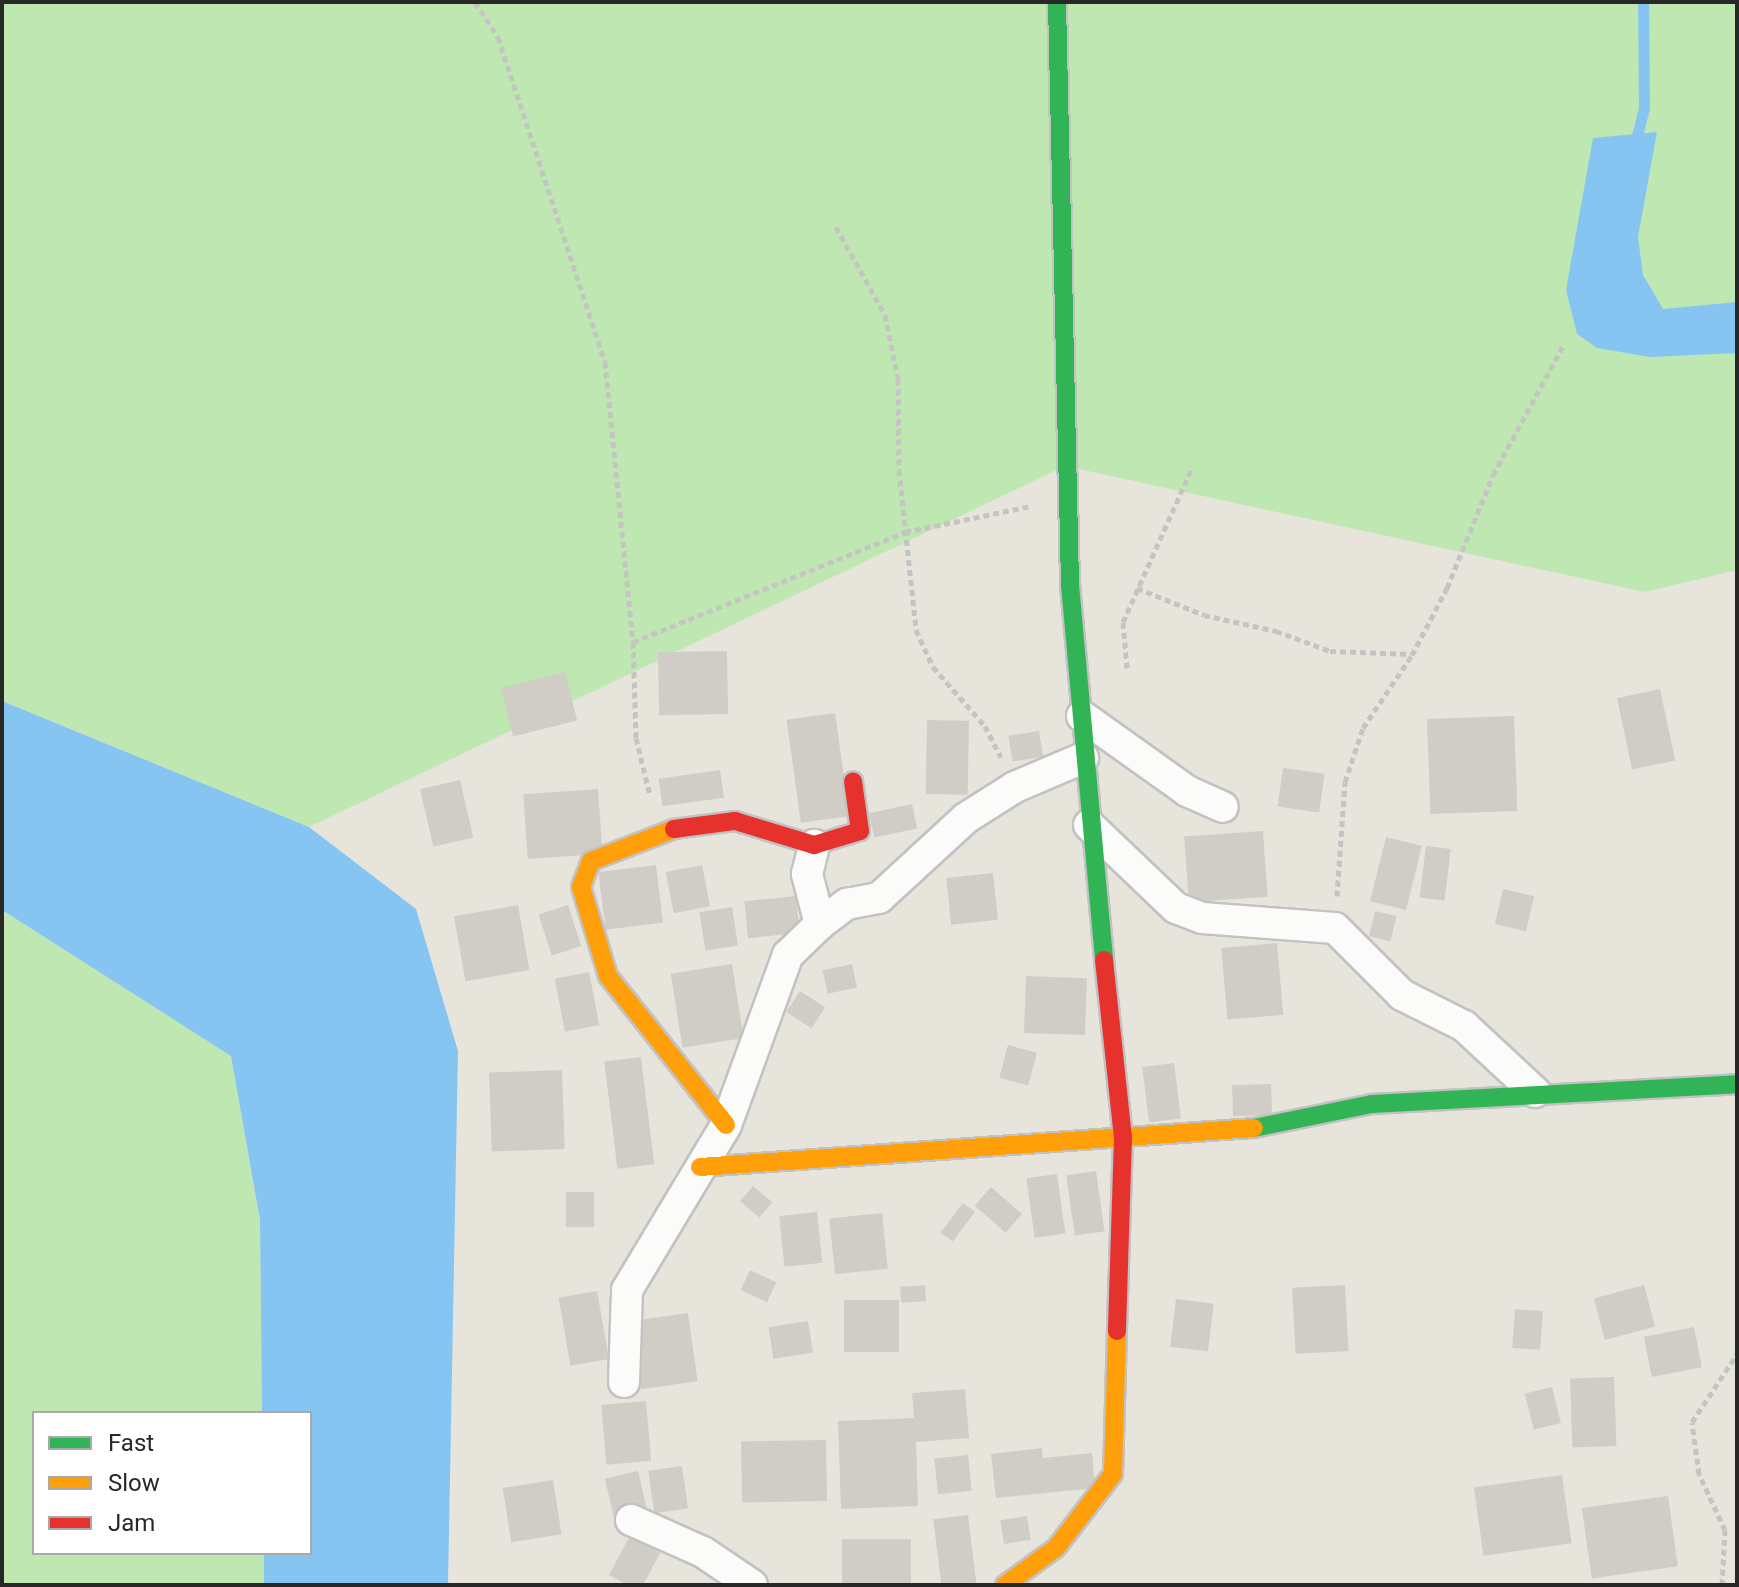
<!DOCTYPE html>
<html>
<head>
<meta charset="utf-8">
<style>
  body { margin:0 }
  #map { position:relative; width:1739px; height:1587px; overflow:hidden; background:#e7e4dc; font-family:Roboto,sans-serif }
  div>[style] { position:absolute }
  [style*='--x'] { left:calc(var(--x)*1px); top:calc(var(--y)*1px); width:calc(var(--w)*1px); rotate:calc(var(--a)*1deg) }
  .green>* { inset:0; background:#bee7b1 }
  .water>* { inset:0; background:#86c5f2 }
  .stream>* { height:11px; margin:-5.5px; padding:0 5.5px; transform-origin:5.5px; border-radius:5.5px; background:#86c5f2 }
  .building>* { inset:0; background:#d0cdc7; transform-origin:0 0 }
  .path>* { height:5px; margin-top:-2.5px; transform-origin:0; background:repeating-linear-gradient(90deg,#c5c4c3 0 6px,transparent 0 10px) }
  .roads { filter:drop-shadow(2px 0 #c3c2c3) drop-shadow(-2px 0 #c3c2c3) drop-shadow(0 2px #c3c2c3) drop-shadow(0 -2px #c3c2c3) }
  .street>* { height:30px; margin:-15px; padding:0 15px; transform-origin:15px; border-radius:15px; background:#fbfbfa }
  .fast>* { height:18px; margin:-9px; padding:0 9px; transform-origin:9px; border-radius:9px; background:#30b455 }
  .slow>* { height:18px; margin:-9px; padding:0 9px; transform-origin:9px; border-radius:9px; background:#ff9f0a }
  .jam>* { height:18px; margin:-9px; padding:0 9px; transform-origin:9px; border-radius:9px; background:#e5322d }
  span { translate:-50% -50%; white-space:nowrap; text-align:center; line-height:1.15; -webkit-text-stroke:6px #fff; paint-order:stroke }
  .frame { position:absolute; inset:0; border:4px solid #282828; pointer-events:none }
  .legend { position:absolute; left:32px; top:1411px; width:280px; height:144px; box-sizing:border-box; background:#fff; border:2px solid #a9a9a9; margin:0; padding:10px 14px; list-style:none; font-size:24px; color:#282828 }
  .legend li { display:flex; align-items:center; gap:16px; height:40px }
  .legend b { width:40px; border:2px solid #a9a9a9 }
</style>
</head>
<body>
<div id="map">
  <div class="green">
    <i style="clip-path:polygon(2px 2px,1737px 2px,1737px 570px,1645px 592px,1065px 466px,309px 827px,2px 701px)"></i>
    <i style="clip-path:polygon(2px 910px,231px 1056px,260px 1220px,262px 1413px,34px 1413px,34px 1553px,264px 1553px,264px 1585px,2px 1585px)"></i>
  </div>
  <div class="water">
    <i style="clip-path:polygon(1657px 132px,1638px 237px,1643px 275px,1663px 309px,1737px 302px,1737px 353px,1650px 357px,1597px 348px,1577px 334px,1566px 290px,1593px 138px)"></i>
    <i style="clip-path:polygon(2px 701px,309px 827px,416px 909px,458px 1051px,448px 1585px,264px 1585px,264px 1553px,310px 1553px,310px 1413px,262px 1413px,260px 1220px,231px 1056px,2px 910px)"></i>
  </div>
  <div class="stream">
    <i style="--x:1634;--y:148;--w:41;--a:-76"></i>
    <i style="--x:1644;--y:108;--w:106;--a:-90.5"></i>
  </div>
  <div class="building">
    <i style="left:727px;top:651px;width:63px;height:69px;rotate:89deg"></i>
    <i style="left:565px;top:672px;width:50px;height:66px;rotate:76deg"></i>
    <i style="left:1660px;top:689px;width:73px;height:44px;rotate:78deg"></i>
    <i style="left:835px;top:713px;width:104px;height:49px;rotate:82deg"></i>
    <i style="left:1514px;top:716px;width:95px;height:87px;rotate:88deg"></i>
    <i style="left:927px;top:720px;width:42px;height:74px;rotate:1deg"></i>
    <i style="left:1039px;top:731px;width:26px;height:31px;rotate:81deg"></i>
    <i style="left:1283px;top:768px;width:42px;height:39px;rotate:8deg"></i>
    <i style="left:720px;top:770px;width:28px;height:62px;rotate:82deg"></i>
    <i style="left:460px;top:780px;width:59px;height:41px;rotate:77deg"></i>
    <i style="left:598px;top:789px;width:65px;height:75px;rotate:86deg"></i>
    <i style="left:912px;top:804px;width:25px;height:44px;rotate:78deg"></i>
    <i style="left:1263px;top:831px;width:66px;height:79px;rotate:86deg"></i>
    <i style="left:1386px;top:837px;width:37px;height:66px;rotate:14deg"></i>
    <i style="left:1426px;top:846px;width:25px;height:52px;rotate:7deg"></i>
    <i style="left:656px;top:865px;width:58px;height:58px;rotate:83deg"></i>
    <i style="left:702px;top:865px;width:42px;height:37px;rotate:79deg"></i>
    <i style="left:993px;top:873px;width:47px;height:47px;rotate:84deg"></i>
    <i style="left:1503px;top:889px;width:32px;height:36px;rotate:13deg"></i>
    <i style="left:796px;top:896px;width:37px;height:52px;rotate:84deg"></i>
    <i style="left:518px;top:905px;width:66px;height:65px;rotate:80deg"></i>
    <i style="left:568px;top:905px;width:43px;height:31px;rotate:72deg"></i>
    <i style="left:732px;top:907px;width:39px;height:33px;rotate:81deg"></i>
    <i style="left:1375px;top:911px;width:22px;height:26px;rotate:13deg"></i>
    <i style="left:1277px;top:943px;width:72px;height:56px;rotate:85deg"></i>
    <i style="left:732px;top:964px;width:75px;height:62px;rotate:81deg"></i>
    <i style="left:852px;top:964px;width:24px;height:30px;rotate:78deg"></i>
    <i style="left:589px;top:972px;width:54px;height:35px;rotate:79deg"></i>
    <i style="left:1026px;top:976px;width:61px;height:57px;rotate:2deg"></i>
    <i style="left:800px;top:991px;width:30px;height:25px;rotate:33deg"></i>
    <i style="left:1008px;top:1045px;width:30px;height:34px;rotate:15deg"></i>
    <i style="left:641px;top:1057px;width:108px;height:37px;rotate:83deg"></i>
    <i style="left:1174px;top:1063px;width:56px;height:32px;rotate:83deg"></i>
    <i style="left:562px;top:1070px;width:79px;height:73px;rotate:88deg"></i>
    <i style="left:1271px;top:1084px;width:31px;height:39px;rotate:88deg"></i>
    <i style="left:1096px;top:1171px;width:61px;height:30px;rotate:82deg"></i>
    <i style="left:1057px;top:1174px;width:60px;height:31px;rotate:82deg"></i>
    <i style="left:753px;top:1186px;width:25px;height:20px;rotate:40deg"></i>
    <i style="left:991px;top:1187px;width:41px;height:25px;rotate:41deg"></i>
    <i style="left:566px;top:1192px;width:28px;height:35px"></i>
    <i style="left:963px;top:1203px;width:15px;height:37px;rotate:37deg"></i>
    <i style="left:817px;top:1212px;width:51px;height:38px;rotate:84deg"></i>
    <i style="left:882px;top:1213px;width:56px;height:53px;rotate:84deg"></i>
    <i style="left:750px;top:1270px;width:29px;height:22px;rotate:25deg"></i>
    <i style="left:925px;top:1285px;width:16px;height:25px;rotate:86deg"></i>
    <i style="left:1345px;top:1285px;width:66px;height:53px;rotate:87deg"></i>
    <i style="left:1644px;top:1285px;width:43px;height:52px;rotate:75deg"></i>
    <i style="left:597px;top:1291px;width:69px;height:39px;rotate:80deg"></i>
    <i style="left:1176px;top:1299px;width:38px;height:48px;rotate:7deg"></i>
    <i style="left:844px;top:1300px;width:55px;height:52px"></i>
    <i style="left:1515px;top:1309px;width:28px;height:39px;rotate:4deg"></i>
    <i style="left:688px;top:1313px;width:69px;height:57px;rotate:82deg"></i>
    <i style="left:808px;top:1321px;width:32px;height:40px;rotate:81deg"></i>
    <i style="left:1694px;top:1327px;width:41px;height:51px;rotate:79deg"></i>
    <i style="left:1614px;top:1377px;width:69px;height:44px;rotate:88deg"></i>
    <i style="left:1552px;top:1387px;width:37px;height:28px;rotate:76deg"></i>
    <i style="clip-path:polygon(965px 1389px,969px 1438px,916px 1442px,918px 1506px,841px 1509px,838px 1421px,914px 1418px,912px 1393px)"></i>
    <i style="left:646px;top:1401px;width:60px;height:45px;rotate:85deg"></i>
    <i style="left:826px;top:1440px;width:61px;height:85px;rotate:89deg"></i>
    <i style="clip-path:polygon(1042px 1448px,1043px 1458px,1092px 1453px,1095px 1488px,996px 1498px,991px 1454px)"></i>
    <i style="left:968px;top:1455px;width:36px;height:34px;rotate:84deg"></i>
    <i style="left:682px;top:1466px;width:43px;height:34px;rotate:82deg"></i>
    <i style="left:638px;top:1471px;width:37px;height:34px;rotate:77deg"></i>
    <i style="left:1562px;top:1475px;width:69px;height:89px;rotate:82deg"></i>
    <i style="left:553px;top:1480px;width:55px;height:51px;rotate:81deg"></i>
    <i style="left:1668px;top:1496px;width:71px;height:87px;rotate:82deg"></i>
    <i style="left:968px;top:1515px;width:70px;height:35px;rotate:83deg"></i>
    <i style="left:1027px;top:1516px;width:24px;height:27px;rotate:81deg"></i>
    <i style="clip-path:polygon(630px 1536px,660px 1553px,643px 1585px,628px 1585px,609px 1575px)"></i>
    <i style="left:911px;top:1539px;width:46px;height:69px;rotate:90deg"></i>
  </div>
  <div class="path">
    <i style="--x:475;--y:2;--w:42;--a:56.7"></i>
    <i style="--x:498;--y:37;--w:342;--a:71.8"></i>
    <i style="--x:605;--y:362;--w:281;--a:84.3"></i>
    <i style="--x:633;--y:642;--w:96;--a:88.2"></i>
    <i style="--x:636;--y:738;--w:59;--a:76.2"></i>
    <i style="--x:836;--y:227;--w:101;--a:60.9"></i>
    <i style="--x:885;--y:315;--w:65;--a:78.5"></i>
    <i style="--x:898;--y:379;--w:91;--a:89.4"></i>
    <i style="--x:899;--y:470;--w:161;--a:83.9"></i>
    <i style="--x:916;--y:630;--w:41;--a:65.3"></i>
    <i style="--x:933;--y:667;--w:79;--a:48.6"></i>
    <i style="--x:985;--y:726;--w:35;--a:63"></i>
    <i style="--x:1137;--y:588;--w:72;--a:21.9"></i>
    <i style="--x:1204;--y:615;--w:74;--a:12.5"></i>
    <i style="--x:1276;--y:631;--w:58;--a:20.3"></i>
    <i style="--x:1330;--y:651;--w:81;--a:2.1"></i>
    <i style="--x:633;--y:642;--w:293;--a:-22"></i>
    <i style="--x:905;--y:532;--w:129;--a:-11.7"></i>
    <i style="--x:1127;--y:668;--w:46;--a:-95"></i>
    <i style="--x:1123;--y:622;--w:169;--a:-65.9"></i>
    <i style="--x:1337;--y:896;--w:114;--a:-86"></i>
    <i style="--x:1345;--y:782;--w:57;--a:-71.6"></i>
    <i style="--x:1363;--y:728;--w:88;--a:-56.1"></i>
    <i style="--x:1412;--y:655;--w:76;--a:-62.4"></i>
    <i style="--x:1447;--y:588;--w:122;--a:-67.8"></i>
    <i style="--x:1493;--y:475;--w:147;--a:-61.5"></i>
    <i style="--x:1722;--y:1585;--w:55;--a:-86.9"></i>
    <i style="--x:1725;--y:1530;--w:62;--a:-114.9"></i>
    <i style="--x:1699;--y:1474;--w:52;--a:-97.7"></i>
    <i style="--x:1692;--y:1422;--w:82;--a:-56.5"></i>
  </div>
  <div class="roads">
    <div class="street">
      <i style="--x:1082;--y:716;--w:129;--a:35.5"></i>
      <i style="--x:1187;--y:791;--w:39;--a:24"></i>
      <i style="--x:1089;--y:825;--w:120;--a:43.7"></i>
      <i style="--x:1176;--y:908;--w:28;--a:21"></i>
      <i style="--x:1202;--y:918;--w:133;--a:4.3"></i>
      <i style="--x:1335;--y:928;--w:95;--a:45"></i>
      <i style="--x:1402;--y:995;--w:69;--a:26.6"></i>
      <i style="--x:1464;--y:1026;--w:97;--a:42.9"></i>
      <i style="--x:820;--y:924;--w:34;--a:-37"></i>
      <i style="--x:847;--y:904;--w:33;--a:-11"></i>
      <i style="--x:879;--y:898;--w:118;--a:-42.6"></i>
      <i style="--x:966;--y:818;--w:58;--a:-32.3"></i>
      <i style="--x:1015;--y:787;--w:74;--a:-23.1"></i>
      <i style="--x:624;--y:1382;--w:92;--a:-88.1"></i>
      <i style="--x:627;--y:1290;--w:192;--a:-59"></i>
      <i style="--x:726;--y:1125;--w:181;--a:-70"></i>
      <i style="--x:788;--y:955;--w:45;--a:-44.1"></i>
      <i style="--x:820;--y:924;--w:52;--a:-104.6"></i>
      <i style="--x:807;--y:874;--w:30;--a:-76"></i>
      <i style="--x:631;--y:1520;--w:79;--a:24"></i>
      <i style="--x:703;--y:1552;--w:59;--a:34"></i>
    </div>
    <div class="fast">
      <i style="--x:1057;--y:2;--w:583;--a:88.72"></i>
      <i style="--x:1070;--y:585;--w:377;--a:84.8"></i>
      <i style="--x:1254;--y:1128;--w:120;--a:-11.5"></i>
      <i style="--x:1372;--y:1104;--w:366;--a:-3.1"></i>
    </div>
    <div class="slow">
      <i style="--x:674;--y:829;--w:89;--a:158.9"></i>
      <i style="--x:591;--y:861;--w:28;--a:111"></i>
      <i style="--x:581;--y:887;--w:93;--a:73.1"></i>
      <i style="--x:608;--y:976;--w:190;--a:51.6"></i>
      <i style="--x:700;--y:1167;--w:555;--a:-4.03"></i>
      <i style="--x:1005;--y:1585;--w:63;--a:-36"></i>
      <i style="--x:1056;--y:1548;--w:93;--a:-52.4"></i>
      <i style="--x:1113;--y:1474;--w:143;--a:-88.4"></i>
    </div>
    <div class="jam">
      <i style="--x:674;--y:829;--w:62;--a:-7.5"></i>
      <i style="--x:735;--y:821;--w:83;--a:16.9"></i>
      <i style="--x:814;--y:845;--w:48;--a:-16.9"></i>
      <i style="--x:860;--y:831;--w:50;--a:-98"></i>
      <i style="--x:1104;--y:960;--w:178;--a:83.9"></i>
      <i style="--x:1123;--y:1137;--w:194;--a:91.8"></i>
    </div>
  </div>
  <div class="frame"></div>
  <ul class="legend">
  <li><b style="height:10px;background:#30b455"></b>Fast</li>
  <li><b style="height:10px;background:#ff9f0a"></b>Slow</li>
  <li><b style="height:10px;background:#e5322d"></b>Jam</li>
  </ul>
</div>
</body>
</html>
